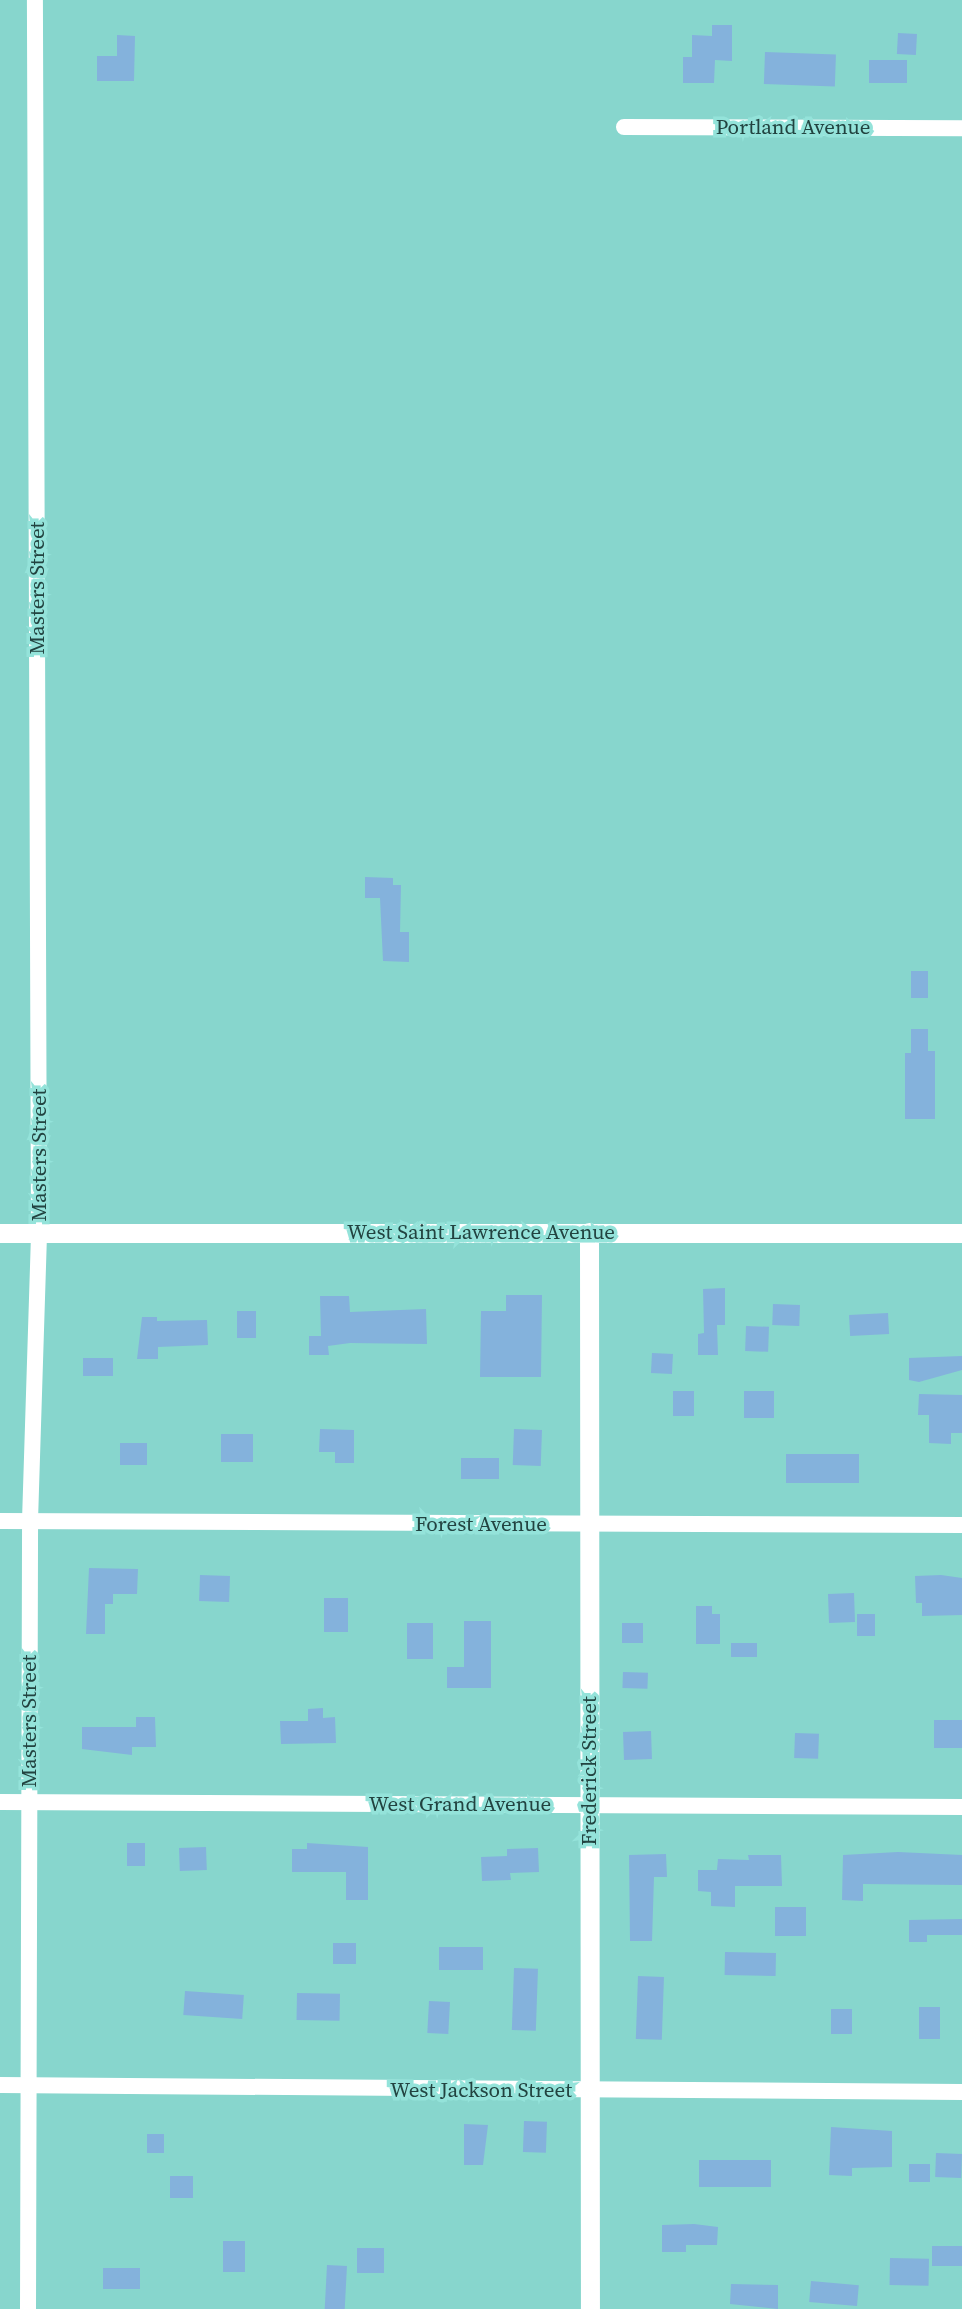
<!DOCTYPE html>
<html>
<head>
<meta charset="utf-8">
<style>
  body { margin:0 }
  #map { position:relative; width:962px; height:2309px; overflow:hidden; background:#87d6cd; font-family:"Source Serif 4",serif }
  div>[style] { position:absolute }
  [style*='--x'] { left:calc(var(--x)*1px); top:calc(var(--y)*1px); width:calc(var(--w)*1px); rotate:calc(var(--a)*1deg) }
  .building>* { inset:0; background:#84b2dc; transform-origin:0 0 }
  .minor>* { height:16px; margin:-8px; padding:0 8px; transform-origin:8px; border-radius:8px; background:#fff }
  .tertiary>* { height:19px; margin:-9.5px; padding:0 9.5px; transform-origin:9.5px; border-radius:9.5px; background:#fff }
  span { translate:-50% -50%; white-space:nowrap; text-align:center; line-height:1.15; -webkit-text-stroke:7px #94e3da; paint-order:stroke }
  .street-label { font-size:21px; color:#224340 }
</style>
</head>
<body>
<div id="map">
  <div class="building">
    <i style="clip-path:polygon(712px 25px,732px 25px,732px 61px,715px 60px,714px 83px,683px 83px,683px 57px,692px 57px,692px 35px,712px 36px)"></i>
    <i style="left:898px;top:33px;width:19px;height:21px;rotate:3deg"></i>
    <i style="clip-path:polygon(117px 35px,135px 36px,134px 81px,97px 81px,97px 56px,117px 56px)"></i>
    <i style="left:765px;top:52px;width:71px;height:32px;rotate:2deg"></i>
    <i style="left:869px;top:60px;width:38px;height:23px"></i>
    <i style="clip-path:polygon(365px 877px,393px 878px,393px 885px,401px 885px,400px 932px,409px 932px,409px 962px,383px 961px,380px 898px,365px 898px)"></i>
    <i style="left:911px;top:971px;width:17px;height:27px"></i>
    <i style="clip-path:polygon(911px 1029px,928px 1029px,928px 1051px,935px 1051px,935px 1119px,905px 1119px,905px 1053px,911px 1053px)"></i>
    <i style="clip-path:polygon(725px 1288px,725px 1325px,717px 1325px,718px 1355px,698px 1355px,698px 1334px,704px 1333px,703px 1289px)"></i>
    <i style="clip-path:polygon(506px 1295px,542px 1295px,541px 1377px,480px 1377px,481px 1311px,506px 1311px)"></i>
    <i style="clip-path:polygon(320px 1296px,349px 1296px,350px 1312px,426px 1309px,427px 1344px,350px 1343px,328px 1346px,329px 1355px,309px 1355px,309px 1336px,321px 1336px)"></i>
    <i style="left:773px;top:1304px;width:27px;height:21px;rotate:2deg"></i>
    <i style="left:237px;top:1311px;width:19px;height:27px"></i>
    <i style="left:888px;top:1313px;width:21px;height:39px;rotate:87deg"></i>
    <i style="clip-path:polygon(142px 1317px,157px 1317px,157px 1321px,207px 1320px,208px 1345px,158px 1347px,158px 1359px,137px 1359px)"></i>
    <i style="left:746px;top:1326px;width:23px;height:25px;rotate:2deg"></i>
    <i style="left:652px;top:1353px;width:21px;height:20px;rotate:3deg"></i>
    <i style="clip-path:polygon(962px 1356px,962px 1370px,919px 1382px,909px 1380px,909px 1358px)"></i>
    <i style="left:83px;top:1358px;width:30px;height:18px"></i>
    <i style="left:673px;top:1391px;width:21px;height:25px"></i>
    <i style="left:774px;top:1391px;width:27px;height:30px;rotate:90deg"></i>
    <i style="clip-path:polygon(919px 1394px,962px 1395px,962px 1433px,951px 1433px,951px 1444px,929px 1443px,929px 1415px,918px 1415px)"></i>
    <i style="clip-path:polygon(320px 1429px,354px 1430px,354px 1463px,335px 1463px,335px 1452px,319px 1452px)"></i>
    <i style="left:514px;top:1429px;width:28px;height:36px;rotate:2deg"></i>
    <i style="left:253px;top:1434px;width:28px;height:32px;rotate:90deg"></i>
    <i style="left:120px;top:1443px;width:27px;height:22px"></i>
    <i style="left:786px;top:1454px;width:73px;height:29px"></i>
    <i style="left:461px;top:1458px;width:38px;height:21px"></i>
    <i style="clip-path:polygon(89px 1568px,138px 1569px,137px 1594px,113px 1594px,113px 1604px,105px 1604px,105px 1634px,86px 1634px)"></i>
    <i style="left:200px;top:1575px;width:30px;height:26px;rotate:2deg"></i>
    <i style="clip-path:polygon(941px 1575px,962px 1578px,962px 1615px,922px 1616px,922px 1603px,916px 1603px,915px 1576px)"></i>
    <i style="left:854px;top:1593px;width:29px;height:26px;rotate:88deg"></i>
    <i style="left:324px;top:1598px;width:24px;height:34px"></i>
    <i style="clip-path:polygon(696px 1606px,712px 1606px,712px 1614px,720px 1614px,720px 1644px,696px 1644px)"></i>
    <i style="left:857px;top:1614px;width:18px;height:22px"></i>
    <i style="clip-path:polygon(464px 1621px,491px 1621px,491px 1688px,447px 1688px,447px 1667px,464px 1667px)"></i>
    <i style="left:407px;top:1623px;width:26px;height:36px"></i>
    <i style="left:643px;top:1623px;width:20px;height:21px;rotate:90deg"></i>
    <i style="left:731px;top:1643px;width:26px;height:14px"></i>
    <i style="left:623px;top:1672px;width:25px;height:16px;rotate:2deg"></i>
    <i style="clip-path:polygon(323px 1708px,323px 1718px,335px 1717px,336px 1743px,281px 1744px,280px 1721px,308px 1721px,308px 1709px)"></i>
    <i style="clip-path:polygon(136px 1717px,155px 1717px,156px 1747px,132px 1747px,132px 1755px,82px 1749px,82px 1727px,136px 1727px)"></i>
    <i style="left:934px;top:1720px;width:28px;height:28px"></i>
    <i style="left:651px;top:1731px;width:28px;height:28px;rotate:88deg"></i>
    <i style="left:795px;top:1733px;width:24px;height:25px;rotate:2deg"></i>
    <i style="left:127px;top:1843px;width:18px;height:23px"></i>
    <i style="clip-path:polygon(307px 1843px,368px 1847px,368px 1900px,346px 1900px,346px 1872px,292px 1872px,292px 1849px,307px 1849px)"></i>
    <i style="left:206px;top:1847px;width:23px;height:27px;rotate:88deg"></i>
    <i style="clip-path:polygon(538px 1848px,539px 1872px,510px 1873px,511px 1880px,482px 1881px,481px 1857px,507px 1856px,507px 1849px)"></i>
    <i style="clip-path:polygon(898px 1852px,962px 1855px,962px 1885px,863px 1884px,863px 1901px,842px 1900px,843px 1855px)"></i>
    <i style="clip-path:polygon(666px 1854px,667px 1877px,654px 1877px,652px 1941px,630px 1941px,629px 1855px)"></i>
    <i style="clip-path:polygon(748px 1855px,781px 1855px,782px 1886px,735px 1886px,735px 1907px,711px 1906px,711px 1892px,698px 1891px,698px 1870px,717px 1870px,718px 1859px,749px 1860px)"></i>
    <i style="left:775px;top:1907px;width:31px;height:29px"></i>
    <i style="clip-path:polygon(962px 1919px,962px 1935px,927px 1935px,927px 1942px,909px 1942px,909px 1920px)"></i>
    <i style="left:333px;top:1943px;width:23px;height:21px"></i>
    <i style="left:439px;top:1947px;width:44px;height:23px"></i>
    <i style="left:725px;top:1952px;width:51px;height:23px;rotate:1deg"></i>
    <i style="left:514px;top:1968px;width:24px;height:62px;rotate:2deg"></i>
    <i style="left:638px;top:1976px;width:26px;height:63px;rotate:2deg"></i>
    <i style="left:185px;top:1991px;width:59px;height:24px;rotate:4deg"></i>
    <i style="left:297px;top:1993px;width:43px;height:27px;rotate:1deg"></i>
    <i style="left:429px;top:2001px;width:21px;height:32px;rotate:3deg"></i>
    <i style="left:919px;top:2007px;width:21px;height:32px"></i>
    <i style="left:852px;top:2009px;width:25px;height:21px;rotate:90deg"></i>
    <i style="left:524px;top:2121px;width:23px;height:31px;rotate:2deg"></i>
    <i style="clip-path:polygon(464px 2124px,488px 2125px,483px 2165px,464px 2165px)"></i>
    <i style="clip-path:polygon(831px 2127px,892px 2131px,892px 2167px,852px 2168px,852px 2176px,829px 2175px)"></i>
    <i style="left:147px;top:2134px;width:17px;height:19px"></i>
    <i style="left:936px;top:2153px;width:26px;height:24px;rotate:2deg"></i>
    <i style="left:771px;top:2160px;width:27px;height:72px;rotate:90deg"></i>
    <i style="left:930px;top:2164px;width:18px;height:21px;rotate:90deg"></i>
    <i style="left:170px;top:2176px;width:23px;height:22px"></i>
    <i style="clip-path:polygon(694px 2224px,718px 2227px,717px 2245px,686px 2245px,686px 2252px,662px 2252px,662px 2225px)"></i>
    <i style="left:223px;top:2241px;width:22px;height:31px"></i>
    <i style="left:932px;top:2246px;width:30px;height:20px"></i>
    <i style="left:357px;top:2248px;width:27px;height:25px"></i>
    <i style="left:890px;top:2258px;width:39px;height:27px;rotate:1deg"></i>
    <i style="left:327px;top:2265px;width:20px;height:44px;rotate:3deg"></i>
    <i style="left:103px;top:2268px;width:37px;height:21px"></i>
    <i style="left:811px;top:2281px;width:48px;height:21px;rotate:5deg"></i>
    <i style="clip-path:polygon(731px 2284px,778px 2285px,778px 2309px,730px 2304px)"></i>
  </div>
  <div class="minor">
    <i style="--x:624;--y:127;--w:338;--a:0.2"></i>
    <i style="--x:0;--y:1521;--w:962;--a:0.24"></i>
    <i style="--x:0;--y:1802;--w:962;--a:0.3"></i>
    <i style="--x:0;--y:2085;--w:962;--a:0.42"></i>
    <i style="--x:28;--y:2309;--w:788;--a:-89.85"></i>
    <i style="--x:30;--y:1521;--w:287;--a:-88.2"></i>
    <i style="--x:39;--y:1234;--w:1234;--a:-90.19"></i>
  </div>
  <div class="tertiary">
    <i style="--x:589;--y:1232;--w:1077;--a:89.95"></i>
    <i style="--x:0;--y:1233;--w:962;--a:0"></i>
  </div>
  <div class="street-label">
    <span style="left:793px;top:127px">Portland Avenue</span>
    <span style="left:37px;top:588px;rotate:-90deg">Masters Street</span>
    <span style="left:39px;top:1155px;rotate:-90deg">Masters Street</span>
    <span style="left:481px;top:1232px">West Saint Lawrence Avenue</span>
    <span style="left:481px;top:1524px">Forest Avenue</span>
    <span style="left:29px;top:1721px;rotate:-90deg">Masters Street</span>
    <span style="left:589px;top:1771px;rotate:-90deg">Frederick Street</span>
    <span style="left:460px;top:1804px">West Grand Avenue</span>
    <span style="left:481px;top:2090px">West Jackson Street</span>
  </div>
</div>
</body>
</html>
